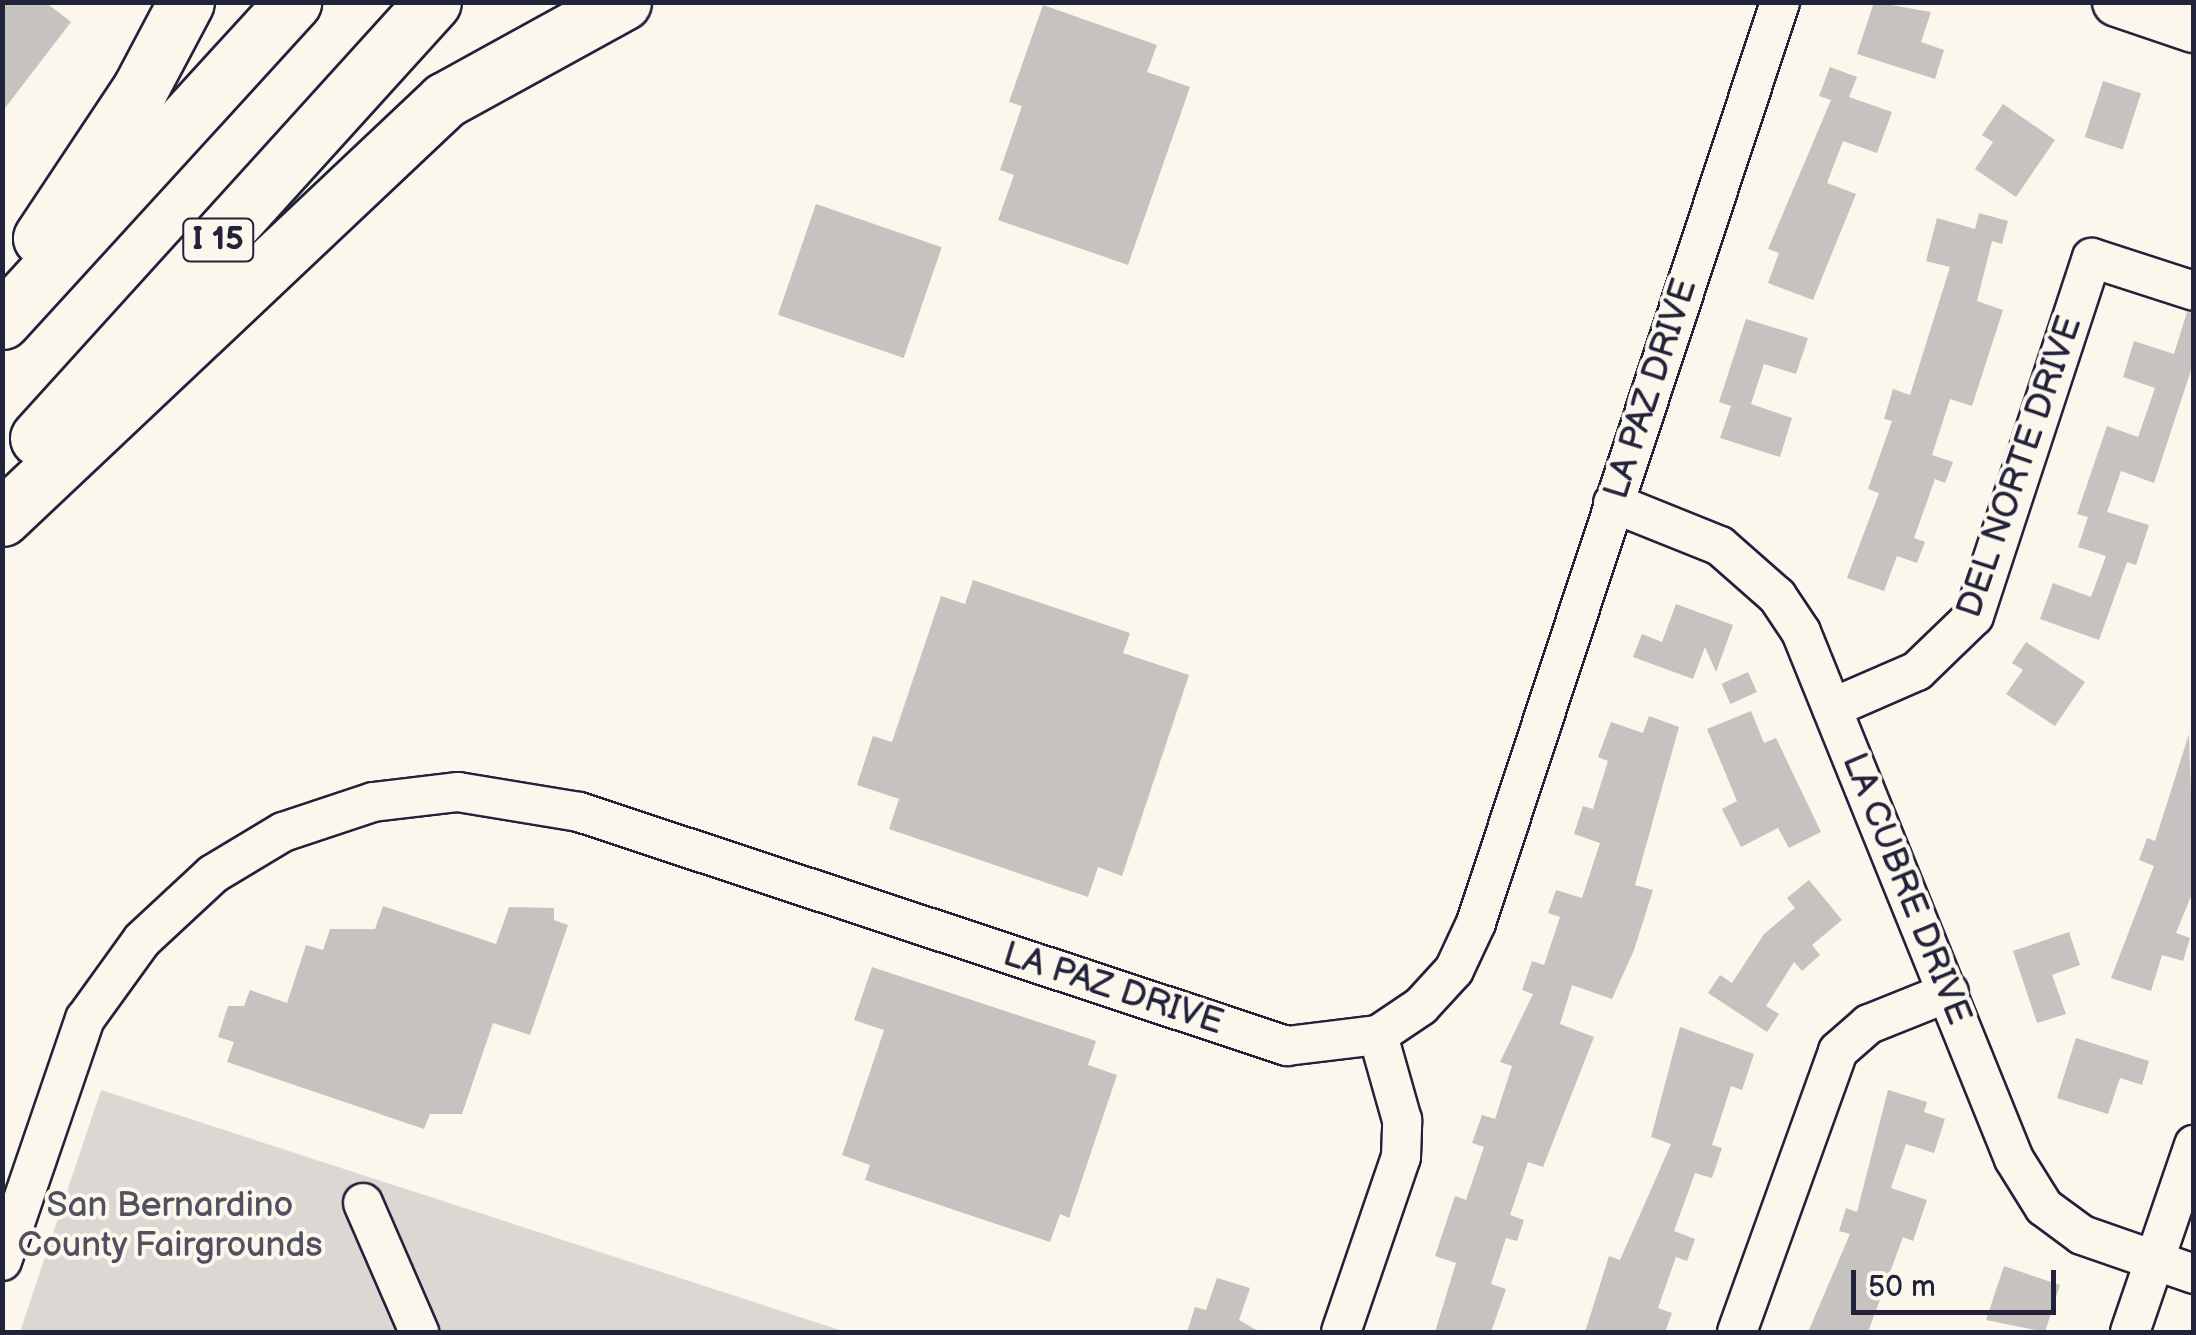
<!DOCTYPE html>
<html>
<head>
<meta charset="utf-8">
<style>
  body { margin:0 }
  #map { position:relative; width:2196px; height:1335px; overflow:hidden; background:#fbf7ec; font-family:"Balsamiq Sans",sans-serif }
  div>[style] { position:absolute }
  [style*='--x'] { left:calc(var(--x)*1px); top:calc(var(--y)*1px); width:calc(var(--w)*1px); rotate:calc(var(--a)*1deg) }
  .green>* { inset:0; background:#dbd8d3 }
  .building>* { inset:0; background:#c6c2c0; transform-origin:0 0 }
  .roads { filter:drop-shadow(2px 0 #22223b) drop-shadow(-2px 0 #22223b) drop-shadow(0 2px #22223b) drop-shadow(0 -2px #22223b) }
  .minor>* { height:38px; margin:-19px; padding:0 19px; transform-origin:19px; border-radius:19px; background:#fbf7ec }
  .major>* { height:48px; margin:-24px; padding:0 24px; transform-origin:24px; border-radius:24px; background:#fbf7ec }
  .highway>* { height:55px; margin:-27.5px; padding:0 27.5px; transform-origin:27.5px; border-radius:27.5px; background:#fbf7ec }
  span { translate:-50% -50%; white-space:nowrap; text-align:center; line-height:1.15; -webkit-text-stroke:8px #fbf7ec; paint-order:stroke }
  .shield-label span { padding:2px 8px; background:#fbf7ec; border:2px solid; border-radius:8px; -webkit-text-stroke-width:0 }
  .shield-label { font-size:32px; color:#22223b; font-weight:700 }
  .street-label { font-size:35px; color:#22223b }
  .park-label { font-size:35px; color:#505061 }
  .frame { position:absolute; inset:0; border:5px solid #22223b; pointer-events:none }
  .scale { position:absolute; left:1851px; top:1270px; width:205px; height:45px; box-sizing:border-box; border:5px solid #22223b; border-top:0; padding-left:12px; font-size:30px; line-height:35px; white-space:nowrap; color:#22223b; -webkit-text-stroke:8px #fbf7ec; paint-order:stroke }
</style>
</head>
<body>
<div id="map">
  <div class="green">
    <i style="clip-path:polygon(101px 1090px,846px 1332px,20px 1332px)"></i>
  </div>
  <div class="building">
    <i style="clip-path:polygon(2px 2px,45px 2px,71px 22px,2px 112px)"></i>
    <i style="clip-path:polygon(1874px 2px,1931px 12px,1921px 42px,1944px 50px,1935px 79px,1857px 54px)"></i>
    <i style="clip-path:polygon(1043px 5px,1157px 45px,1147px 72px,1190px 87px,1128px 265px,998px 220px,1014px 175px,1000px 170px,1022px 106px,1009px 102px)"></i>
    <i style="clip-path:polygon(1830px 67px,1857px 77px,1849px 97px,1892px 112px,1877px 153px,1843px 141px,1827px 183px,1856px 194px,1813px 300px,1768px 283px,1779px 253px,1768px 249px,1831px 100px,1819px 96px)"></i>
    <i style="left:2103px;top:81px;width:40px;height:59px;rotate:18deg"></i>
    <i style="clip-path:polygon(2003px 104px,2055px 140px,2016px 197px,1975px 169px,1993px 142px,1982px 135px)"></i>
    <i style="left:816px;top:204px;width:133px;height:117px;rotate:19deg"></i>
    <i style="clip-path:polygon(1979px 213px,2008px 221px,2002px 244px,1992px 241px,1977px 301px,2003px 310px,1972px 406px,1950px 399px,1932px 455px,1953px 462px,1945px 483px,1935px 479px,1914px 538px,1925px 542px,1917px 563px,1897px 556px,1884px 591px,1847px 578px,1879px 493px,1868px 489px,1892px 421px,1884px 419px,1893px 389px,1910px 395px,1950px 267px,1926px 261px,1937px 218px,1975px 229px)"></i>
    <i style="clip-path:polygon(2187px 312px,2194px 313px,2194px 361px,2154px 483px,2121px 471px,2107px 512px,2149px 525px,2136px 565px,2127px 562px,2099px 640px,2040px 619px,2053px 583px,2091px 597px,2106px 556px,2078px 547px,2088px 517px,2077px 514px,2107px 426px,2138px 437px,2155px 388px,2123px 377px,2134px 341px,2174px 354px)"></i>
    <i style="clip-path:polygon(1746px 319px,1808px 338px,1796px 374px,1764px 364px,1751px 404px,1792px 418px,1780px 457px,1720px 438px,1731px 406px,1719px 402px)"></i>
    <i style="clip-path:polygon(973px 580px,1130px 633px,1123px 653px,1189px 675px,1122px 876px,1098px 867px,1088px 897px,889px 829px,899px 799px,857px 785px,873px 736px,892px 742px,941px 596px,965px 604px)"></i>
    <i style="clip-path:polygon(1676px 604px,1733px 625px,1716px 672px,1705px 647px,1693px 679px,1633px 657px,1642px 634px,1662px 642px)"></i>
    <i style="clip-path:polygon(2026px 642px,2085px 682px,2055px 726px,2006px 694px,2023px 670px,2012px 663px)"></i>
    <i style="left:1748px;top:672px;width:22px;height:29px;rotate:66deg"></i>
    <i style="clip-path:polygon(1751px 711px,1764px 743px,1776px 738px,1821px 832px,1789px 848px,1778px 828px,1741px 847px,1722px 809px,1737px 801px,1707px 729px)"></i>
    <i style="clip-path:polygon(1649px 716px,1679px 727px,1635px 885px,1653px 890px,1634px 950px,1612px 999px,1572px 985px,1560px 1024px,1594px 1037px,1543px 1167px,1528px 1162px,1510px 1215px,1524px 1220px,1517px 1241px,1506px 1238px,1491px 1284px,1506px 1289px,1491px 1332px,1435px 1332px,1456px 1263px,1435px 1256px,1455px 1196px,1466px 1200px,1484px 1147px,1472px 1143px,1482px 1115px,1495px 1119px,1512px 1066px,1500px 1062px,1533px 994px,1522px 990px,1532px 961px,1544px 965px,1560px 917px,1548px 913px,1556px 890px,1582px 898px,1600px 843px,1574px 834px,1583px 806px,1593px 809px,1608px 761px,1598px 757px,1611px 722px,1643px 733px)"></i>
    <i style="clip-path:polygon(2189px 734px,2194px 889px,2176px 933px,2190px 938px,2183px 961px,2162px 955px,2151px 991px,2111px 978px,2154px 866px,2139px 860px,2147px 838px,2155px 841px)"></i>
    <i style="clip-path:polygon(1809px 880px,1842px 920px,1812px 945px,1820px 955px,1802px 971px,1794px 962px,1766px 1006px,1779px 1014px,1767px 1032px,1708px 993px,1720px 975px,1732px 983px,1764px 934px,1795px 908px,1787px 898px)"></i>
    <i style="clip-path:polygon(383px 906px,496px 944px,509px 907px,554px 908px,554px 920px,568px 925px,530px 1035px,493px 1023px,462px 1114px,430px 1114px,424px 1129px,227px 1062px,234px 1042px,218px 1037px,228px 1006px,244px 1006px,250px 990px,287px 1003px,306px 945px,323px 950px,330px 929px,375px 929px)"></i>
    <i style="clip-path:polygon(2069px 932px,2080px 965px,2052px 975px,2066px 1014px,2037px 1023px,2013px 951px)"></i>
    <i style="clip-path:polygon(872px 967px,1096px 1041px,1088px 1065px,1117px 1075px,1069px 1218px,1060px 1214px,1050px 1242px,865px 1180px,870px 1165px,842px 1155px,884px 1030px,854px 1020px)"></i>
    <i style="clip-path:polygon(1680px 1027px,1754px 1054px,1742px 1090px,1731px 1086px,1712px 1145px,1722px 1148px,1712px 1178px,1695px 1173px,1674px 1231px,1695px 1239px,1687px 1261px,1676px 1257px,1658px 1308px,1672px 1313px,1665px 1332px,1585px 1332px,1609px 1256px,1620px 1260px,1671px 1144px,1651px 1137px)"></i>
    <i style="clip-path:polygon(2076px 1038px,2149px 1061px,2142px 1085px,2120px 1078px,2108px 1114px,2057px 1098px)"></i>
    <i style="clip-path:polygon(1888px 1090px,1927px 1102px,1924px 1112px,1945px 1119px,1934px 1153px,1906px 1144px,1891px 1188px,1927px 1200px,1913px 1241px,1903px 1237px,1868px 1332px,1808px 1332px,1850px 1234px,1839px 1231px,1846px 1208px,1857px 1212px)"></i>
    <i style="clip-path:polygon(2004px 1266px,2060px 1285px,2045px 1332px,1986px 1320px)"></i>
    <i style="clip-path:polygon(1217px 1278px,1250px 1288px,1239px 1320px,1260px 1332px,1187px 1332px,1195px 1307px,1206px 1310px)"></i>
  </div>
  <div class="roads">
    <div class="minor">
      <i style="--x:1613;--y:503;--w:115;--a:21.9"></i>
      <i style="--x:1720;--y:546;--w:76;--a:41.3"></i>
      <i style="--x:1777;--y:596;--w:43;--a:56.3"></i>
      <i style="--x:1801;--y:632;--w:568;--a:67.99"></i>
      <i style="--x:2014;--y:1159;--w:57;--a:58"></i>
      <i style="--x:2044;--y:1207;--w:47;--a:36.4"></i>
      <i style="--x:2082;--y:1235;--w:119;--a:19.2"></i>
      <i style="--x:1832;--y:708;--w:93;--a:-23.5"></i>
      <i style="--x:1917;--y:671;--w:79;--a:-44"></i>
      <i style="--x:1974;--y:616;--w:377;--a:-71.8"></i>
      <i style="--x:2092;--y:258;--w:107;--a:17.9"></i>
      <i style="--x:363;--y:1203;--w:141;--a:66.5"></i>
      <i style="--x:2;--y:1261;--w:256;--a:-71.1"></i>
      <i style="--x:85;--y:1019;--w:97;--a:-54.2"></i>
      <i style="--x:142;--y:940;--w:97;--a:-42.9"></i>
      <i style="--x:213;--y:874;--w:82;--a:-31"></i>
      <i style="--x:283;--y:832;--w:95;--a:-18.4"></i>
      <i style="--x:373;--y:802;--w:86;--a:-6.7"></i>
      <i style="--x:458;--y:792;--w:123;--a:9.4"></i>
      <i style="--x:579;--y:812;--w:746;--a:18.29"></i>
      <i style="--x:1287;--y:1046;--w:92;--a:-6.9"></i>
      <i style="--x:1378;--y:1035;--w:52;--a:-34"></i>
      <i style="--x:1421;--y:1006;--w:49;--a:-47.5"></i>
      <i style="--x:1454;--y:970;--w:52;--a:-64.9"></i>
      <i style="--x:1476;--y:923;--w:970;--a:-71.73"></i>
      <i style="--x:1341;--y:1332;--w:185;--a:-71.1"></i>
      <i style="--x:1401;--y:1157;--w:37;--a:-88"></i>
      <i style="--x:1402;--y:1120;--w:88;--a:-105.8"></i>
      <i style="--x:1737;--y:1332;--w:299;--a:-70.2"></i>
      <i style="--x:1838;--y:1051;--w:41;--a:-41.1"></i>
      <i style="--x:1869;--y:1024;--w:86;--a:-21.8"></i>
      <i style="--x:2130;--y:1332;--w:198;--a:-71.1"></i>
    </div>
    <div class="major">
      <i style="--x:2117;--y:2;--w:81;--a:18.7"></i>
    </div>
    <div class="highway">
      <i style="--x:41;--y:238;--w:179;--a:-56.4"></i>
      <i style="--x:140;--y:89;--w:98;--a:-62.1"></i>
      <i style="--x:2;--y:321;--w:432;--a:-47.6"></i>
      <i style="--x:38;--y:438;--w:588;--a:-47.82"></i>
      <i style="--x:2;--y:518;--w:609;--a:-43.34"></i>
      <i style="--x:445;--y:100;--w:203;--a:-28.8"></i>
    </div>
  </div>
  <div class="shield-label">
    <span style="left:218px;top:240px">I 15</span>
  </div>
  <div class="street-label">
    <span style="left:1651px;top:389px;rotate:-72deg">LA PAZ DRIVE</span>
    <span style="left:2020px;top:467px;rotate:-71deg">DEL NORTE DRIVE</span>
    <span style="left:1906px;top:889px;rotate:68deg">LA CUBRE DRIVE</span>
    <span style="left:1113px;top:989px;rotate:18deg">LA PAZ DRIVE</span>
  </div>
  <div class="park-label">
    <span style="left:170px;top:1226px">San Bernardino<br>County Fairgrounds</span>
  </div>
  <div class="frame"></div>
  <div class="scale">50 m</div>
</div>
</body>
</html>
